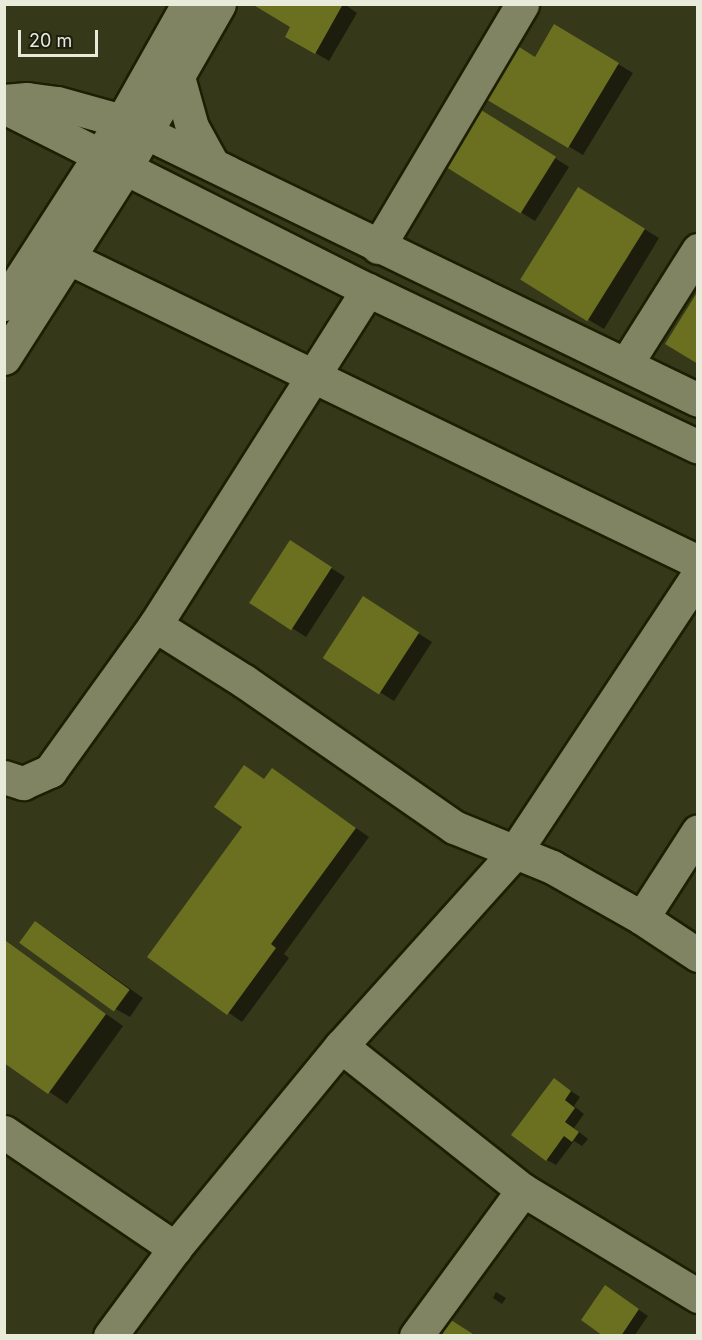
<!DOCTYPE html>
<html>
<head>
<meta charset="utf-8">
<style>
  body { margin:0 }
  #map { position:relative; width:702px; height:1340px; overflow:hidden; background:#36381a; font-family:Inter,sans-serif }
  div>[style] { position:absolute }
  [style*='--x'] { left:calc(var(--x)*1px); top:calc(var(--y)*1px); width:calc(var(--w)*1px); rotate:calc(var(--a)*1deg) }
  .shadow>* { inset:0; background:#0007 }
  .building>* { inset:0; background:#6b7021; transform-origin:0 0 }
  .roads { filter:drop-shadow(2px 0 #1d1f02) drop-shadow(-2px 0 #1d1f02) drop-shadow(0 2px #1d1f02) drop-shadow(0 -2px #1d1f02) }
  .minor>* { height:33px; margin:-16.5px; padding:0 16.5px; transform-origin:16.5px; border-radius:16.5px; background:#808463 }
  span { translate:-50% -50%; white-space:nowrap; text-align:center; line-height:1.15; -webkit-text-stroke:6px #1d1f11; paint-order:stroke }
  .frame { position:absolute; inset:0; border:6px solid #e8ebd9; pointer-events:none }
  .scale { position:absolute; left:18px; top:30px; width:80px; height:27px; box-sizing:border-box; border:3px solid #e8ebd9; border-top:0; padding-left:8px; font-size:18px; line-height:21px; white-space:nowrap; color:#e8ebd9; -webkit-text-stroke:4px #1d1f11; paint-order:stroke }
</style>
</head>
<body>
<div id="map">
  <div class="shadow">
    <i style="clip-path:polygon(255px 4px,344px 4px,357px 13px,329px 61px,287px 36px,292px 26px)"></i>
    <i style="clip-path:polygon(555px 26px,633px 73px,583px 155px,486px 97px,535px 58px)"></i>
    <i style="clip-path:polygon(492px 118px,569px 167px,535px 221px,444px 165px)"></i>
    <i style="clip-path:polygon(592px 197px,659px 238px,604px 329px,523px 280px)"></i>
    <i style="clip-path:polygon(304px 550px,345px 577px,306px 637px,292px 628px)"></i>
    <i style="clip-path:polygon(377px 607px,432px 642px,394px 701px,325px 658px)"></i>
    <i style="clip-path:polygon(245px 767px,265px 780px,273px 770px,369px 837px,284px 954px,289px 958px,242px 1022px,149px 957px,244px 827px)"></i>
    <i style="clip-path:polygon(49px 931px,143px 998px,130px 1017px,116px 1009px)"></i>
    <i style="clip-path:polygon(6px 943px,123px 1026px,67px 1104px,4px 1061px)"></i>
    <i style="clip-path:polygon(554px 1080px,580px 1097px,574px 1106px,584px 1114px,574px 1128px,588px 1139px,582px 1146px,574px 1141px,556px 1165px,547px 1160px)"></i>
    <i style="clip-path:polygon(496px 1292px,506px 1298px,502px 1304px,493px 1298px)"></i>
    <i style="clip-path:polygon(615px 1293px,648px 1316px,634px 1336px,606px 1336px)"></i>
  </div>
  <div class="building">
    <i style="clip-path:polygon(252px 4px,343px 4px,315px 54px,285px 37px,290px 27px)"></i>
    <i style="clip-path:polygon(554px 24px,619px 63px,568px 148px,484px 98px,516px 45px,535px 57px)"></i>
    <i style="left:478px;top:108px;width:92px;height:67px;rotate:32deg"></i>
    <i style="left:578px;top:187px;width:79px;height:109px;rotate:32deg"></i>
    <i style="clip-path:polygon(698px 291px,698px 364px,665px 344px)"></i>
    <i style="left:290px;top:540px;width:50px;height:75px;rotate:33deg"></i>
    <i style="left:363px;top:596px;width:67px;height:74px;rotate:33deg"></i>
    <i style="clip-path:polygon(244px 765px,264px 779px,272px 768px,356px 828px,271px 944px,276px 948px,227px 1015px,147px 957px,242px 827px,214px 807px)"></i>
    <i style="left:35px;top:921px;width:117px;height:27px;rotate:36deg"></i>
    <i style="clip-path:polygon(6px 941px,106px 1014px,48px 1094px,4px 1063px)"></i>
    <i style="clip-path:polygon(554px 1078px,571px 1091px,565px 1100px,575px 1108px,565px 1122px,579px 1132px,572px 1142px,564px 1136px,546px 1161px,511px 1135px)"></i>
    <i style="clip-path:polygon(605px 1285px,639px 1309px,621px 1336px,603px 1336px,581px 1320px)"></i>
    <i style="clip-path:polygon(451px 1320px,476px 1336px,441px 1336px)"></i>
  </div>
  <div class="roads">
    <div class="minor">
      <i style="--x:178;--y:77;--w:52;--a:74.4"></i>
      <i style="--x:192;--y:127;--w:43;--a:61.1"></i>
      <i style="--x:4;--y:101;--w:23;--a:-5"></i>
      <i style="--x:27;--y:99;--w:30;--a:8"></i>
      <i style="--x:57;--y:103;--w:67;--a:15.5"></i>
      <i style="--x:122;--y:121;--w:640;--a:25.84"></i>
      <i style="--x:4;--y:107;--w:407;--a:26.7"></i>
      <i style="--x:368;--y:290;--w:365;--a:25.4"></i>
      <i style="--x:378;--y:247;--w:282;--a:-59.3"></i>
      <i style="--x:69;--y:258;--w:699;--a:25.79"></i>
      <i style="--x:4;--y:304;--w:218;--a:-57.2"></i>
      <i style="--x:122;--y:121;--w:134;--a:-60.6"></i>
      <i style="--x:4;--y:358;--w:223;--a:-57.4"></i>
      <i style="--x:124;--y:170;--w:191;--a:-60.2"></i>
      <i style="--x:626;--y:364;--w:135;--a:-57.7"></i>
      <i style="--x:155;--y:625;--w:105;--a:32.2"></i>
      <i style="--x:244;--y:681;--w:256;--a:34.8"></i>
      <i style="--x:454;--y:827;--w:106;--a:22.2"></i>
      <i style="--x:552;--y:867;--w:103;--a:29.5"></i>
      <i style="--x:642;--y:918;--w:67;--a:33.5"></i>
      <i style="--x:4;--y:777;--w:20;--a:18"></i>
      <i style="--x:23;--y:783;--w:30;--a:-24"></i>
      <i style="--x:50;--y:771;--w:180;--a:-54.3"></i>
      <i style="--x:155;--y:625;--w:397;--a:-57.6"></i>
      <i style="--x:642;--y:918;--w:103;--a:-57.2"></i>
      <i style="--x:341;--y:1046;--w:232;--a:38.4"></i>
      <i style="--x:523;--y:1190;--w:205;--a:31.2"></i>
      <i style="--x:4;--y:1132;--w:207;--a:34.2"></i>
      <i style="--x:110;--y:1336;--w:109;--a:-53.5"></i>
      <i style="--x:175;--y:1248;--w:261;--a:-50.6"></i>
      <i style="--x:341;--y:1046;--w:259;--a:-48.1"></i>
      <i style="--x:514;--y:853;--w:333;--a:-56.5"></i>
      <i style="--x:416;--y:1336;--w:181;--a:-53.8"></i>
    </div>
  </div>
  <div class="frame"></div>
  <div class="scale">20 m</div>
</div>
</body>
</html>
